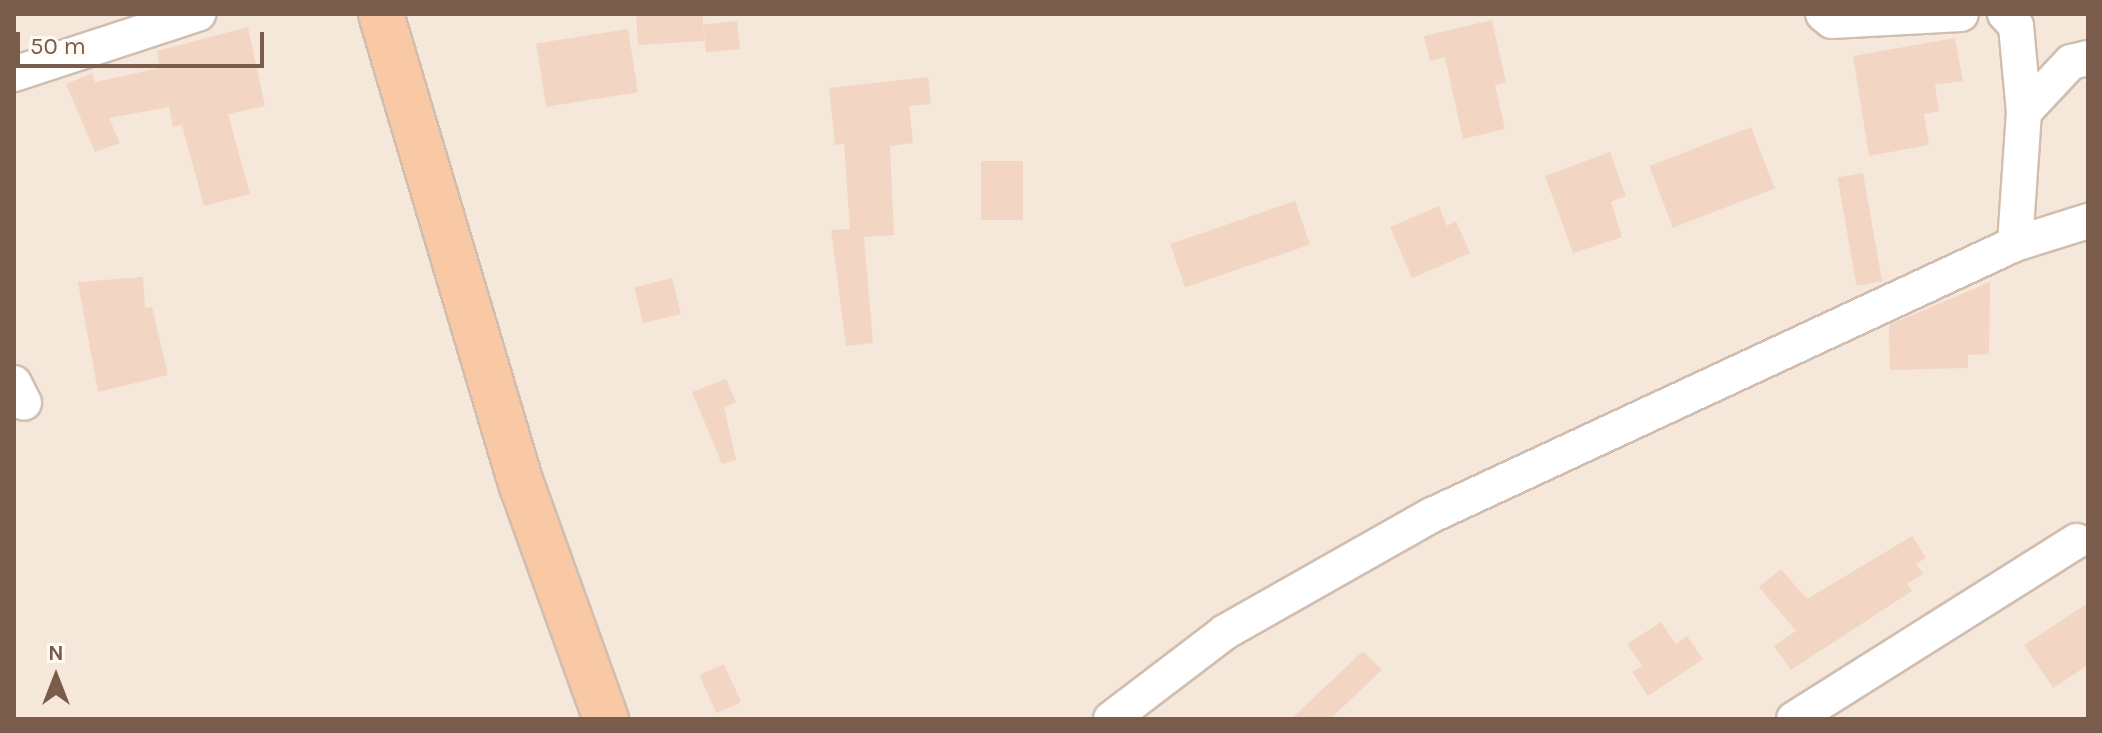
<!DOCTYPE html>
<html>
<head>
<meta charset="utf-8">
<style>
  body { margin:0 }
  #map { position:relative; width:2102px; height:733px; overflow:hidden; background:#fdf6ec; font-family:Karla,sans-serif }
  div>[style] { position:absolute }
  [style*='--x'] { left:calc(var(--x)*1px); top:calc(var(--y)*1px); width:calc(var(--w)*1px); rotate:calc(var(--a)*1deg) }
  .residential>* { inset:0; background:#f5e8da; transform-origin:0 0 }
  .building>* { inset:0; background:#f3d5c3; transform-origin:0 0 }
  .roads { filter:drop-shadow(2px 0 #d1beb0) drop-shadow(-2px 0 #d1beb0) drop-shadow(0 2px #d1beb0) drop-shadow(0 -2px #d1beb0) }
  .minor>* { height:34px; margin:-17px; padding:0 17px; transform-origin:17px; border-radius:17px; background:#fff }
  .trunk>* { height:44px; margin:-22px; padding:0 22px; transform-origin:22px; border-radius:22px; background:#f9c8a4 }
  span { translate:-50% -50%; white-space:nowrap; text-align:center; line-height:1.15; -webkit-text-stroke:6px #fffaf3; paint-order:stroke }
  .frame { position:absolute; inset:0; border:16px solid #7a5c4d; pointer-events:none }
  .north { position:absolute; left:16px; top:637px; width:80px; height:80px; -webkit-text-stroke:6px #fffaf3; paint-order:stroke; rotate:0deg; font-size:22px; font-weight:700; line-height:32px; text-align:center; color:#7a5c4d }
  .north::after { content:''; display:block; margin:auto; width:28px; height:36px; background:#7a5c4d; clip-path:polygon(50% 0,100% 100%,50% 72%,0 100%) }
  .scale { position:absolute; left:16px; top:32px; width:248px; height:36px; box-sizing:border-box; border:4px solid #7a5c4d; border-top:0; padding-left:10px; font-size:24px; line-height:28px; white-space:nowrap; color:#7a5c4d; -webkit-text-stroke:6px #fffaf3; paint-order:stroke }
</style>
</head>
<body>
<div id="map">
  <div class="residential">
    <i style="left:14px;top:14px;width:2074px;height:705px"></i>
  </div>
  <div class="building">
    <i style="clip-path:polygon(636px 14px,703px 14px,704px 41px,638px 45px)"></i>
    <i style="clip-path:polygon(1492px 20px,1506px 83px,1495px 85px,1505px 129px,1463px 139px,1445px 57px,1430px 61px,1424px 36px)"></i>
    <i style="left:737px;top:21px;width:28px;height:34px;rotate:84deg"></i>
    <i style="clip-path:polygon(248px 27px,265px 106px,228px 114px,250px 194px,204px 206px,182px 125px,173px 127px,169px 107px,109px 118px,120px 143px,95px 152px,66px 84px,92px 73px,95px 82px,160px 68px,157px 51px)"></i>
    <i style="left:628px;top:29px;width:64px;height:93px;rotate:81deg"></i>
    <i style="clip-path:polygon(1955px 38px,1963px 81px,1935px 85px,1939px 111px,1924px 114px,1929px 145px,1869px 156px,1853px 56px)"></i>
    <i style="clip-path:polygon(928px 77px,931px 104px,909px 106px,913px 143px,890px 146px,894px 235px,864px 237px,873px 343px,846px 346px,831px 230px,850px 229px,844px 144px,835px 145px,829px 88px)"></i>
    <i style="left:1751px;top:127px;width:66px;height:109px;rotate:69deg"></i>
    <i style="clip-path:polygon(1610px 152px,1626px 196px,1611px 202px,1622px 237px,1573px 253px,1545px 176px)"></i>
    <i style="left:981px;top:161px;width:42px;height:59px"></i>
    <i style="left:1863px;top:173px;width:110px;height:26px;rotate:80deg"></i>
    <i style="left:1295px;top:201px;width:46px;height:132px;rotate:71deg"></i>
    <i style="clip-path:polygon(1439px 206px,1447px 226px,1456px 221px,1470px 253px,1412px 278px,1390px 227px)"></i>
    <i style="clip-path:polygon(143px 277px,145px 308px,152px 307px,168px 375px,98px 392px,78px 282px)"></i>
    <i style="left:672px;top:278px;width:37px;height:39px;rotate:76deg"></i>
    <i style="clip-path:polygon(1990px 282px,1989px 354px,1968px 355px,1968px 368px,1890px 370px,1889px 325px)"></i>
    <i style="clip-path:polygon(726px 379px,736px 402px,724px 407px,736px 460px,722px 464px,692px 392px)"></i>
    <i style="clip-path:polygon(1912px 536px,1926px 558px,1916px 564px,1923px 574px,1907px 584px,1912px 591px,1791px 670px,1774px 646px,1796px 631px,1759px 587px,1781px 569px,1807px 599px)"></i>
    <i style="clip-path:polygon(2088px 603px,2088px 665px,2053px 688px,2024px 645px)"></i>
    <i style="clip-path:polygon(1661px 622px,1676px 644px,1687px 636px,1703px 659px,1648px 696px,1632px 672px,1642px 666px,1627px 644px)"></i>
    <i style="clip-path:polygon(1363px 651px,1382px 670px,1330px 719px,1291px 719px)"></i>
    <i style="left:724px;top:664px;width:42px;height:27px;rotate:66deg"></i>
  </div>
  <div class="roads">
    <div class="minor">
      <i style="--x:1823;--y:14;--w:11;--a:38"></i>
      <i style="--x:1832;--y:21;--w:129;--a:-3.1"></i>
      <i style="--x:2005;--y:14;--w:16;--a:47"></i>
      <i style="--x:2016;--y:26;--w:86;--a:84.7"></i>
      <i style="--x:14;--y:74;--w:194;--a:-18.1"></i>
      <i style="--x:2015;--y:244;--w:132;--a:-86.1"></i>
      <i style="--x:2024;--y:112;--w:69;--a:-46.8"></i>
      <i style="--x:2071;--y:62;--w:17;--a:-13"></i>
      <i style="--x:14;--y:383;--w:22;--a:63"></i>
      <i style="--x:1111;--y:719;--w:143;--a:-37.3"></i>
      <i style="--x:1225;--y:632;--w:236;--a:-29.5"></i>
      <i style="--x:1430;--y:516;--w:645;--a:-24.94"></i>
      <i style="--x:2015;--y:244;--w:77;--a:-17.5"></i>
      <i style="--x:1794;--y:719;--w:334;--a:-32.2"></i>
    </div>
    <div class="trunk">
      <i style="--x:381;--y:14;--w:493;--a:73.4"></i>
      <i style="--x:522;--y:486;--w:248;--a:70.2"></i>
    </div>
  </div>
  <div class="frame"></div>
  <div class="north">N</div>
  <div class="scale">50 m</div>
</div>
</body>
</html>
